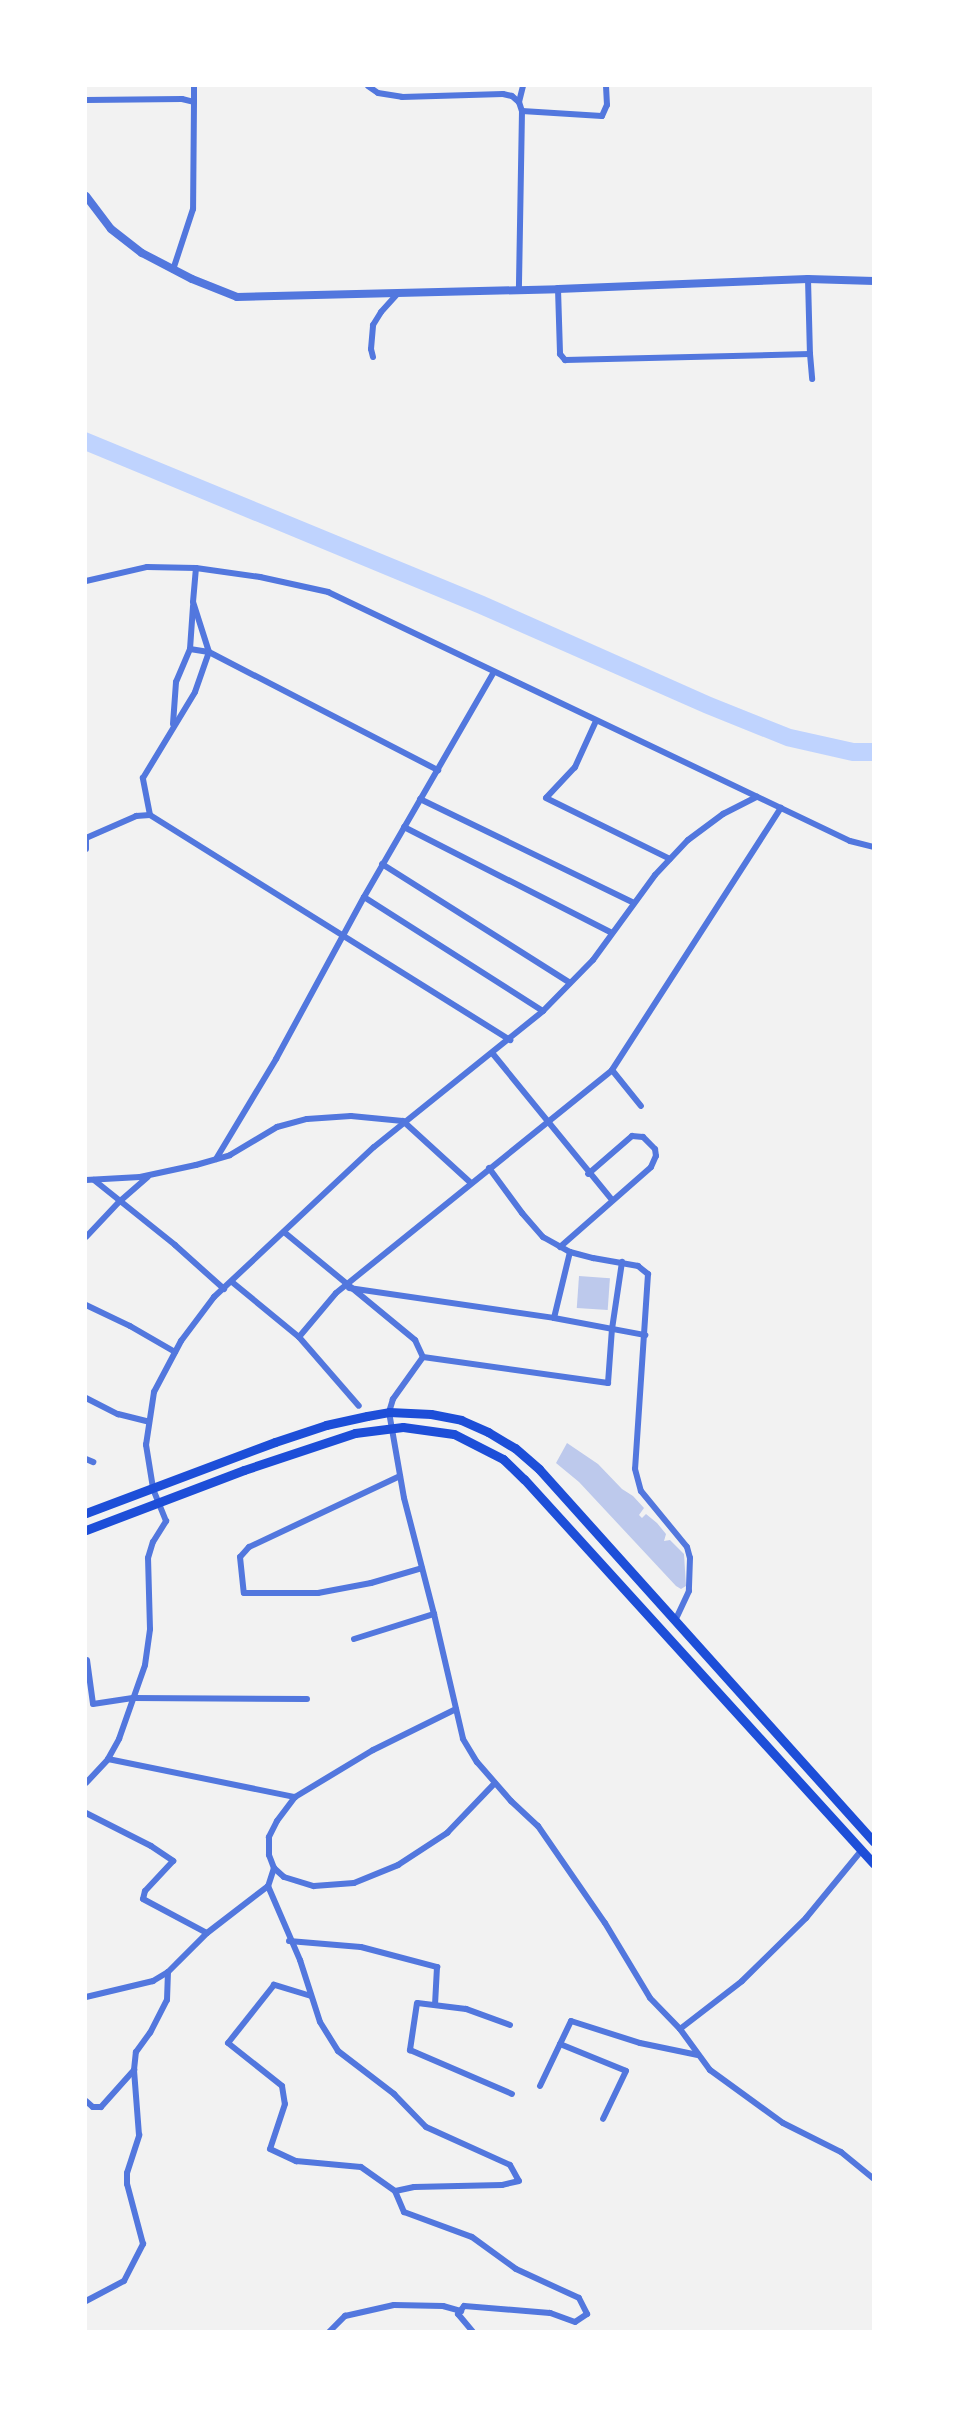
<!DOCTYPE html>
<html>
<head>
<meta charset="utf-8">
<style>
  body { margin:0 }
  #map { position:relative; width:959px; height:2417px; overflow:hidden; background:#f2f2f2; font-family:"DejaVu Sans",sans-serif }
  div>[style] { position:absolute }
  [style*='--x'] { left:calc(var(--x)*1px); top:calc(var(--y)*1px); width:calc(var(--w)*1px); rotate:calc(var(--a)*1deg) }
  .water>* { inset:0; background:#bfd3fe }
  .building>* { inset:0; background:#bdc9ec; transform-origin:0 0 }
  .minor>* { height:6px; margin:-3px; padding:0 3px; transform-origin:3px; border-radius:3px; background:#5277de }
  .tertiary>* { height:8px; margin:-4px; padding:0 4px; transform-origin:4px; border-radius:4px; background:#5277de }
  .primary>* { height:9px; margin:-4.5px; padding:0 4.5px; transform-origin:4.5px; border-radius:4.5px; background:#1d4ed8 }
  span { translate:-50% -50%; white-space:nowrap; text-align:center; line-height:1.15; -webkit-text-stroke:6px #fff; paint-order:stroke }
  .frame { position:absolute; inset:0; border:87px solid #fff; pointer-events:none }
</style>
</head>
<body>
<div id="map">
  <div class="water">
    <i style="clip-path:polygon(86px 432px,484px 596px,711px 697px,791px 729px,854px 743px,873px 743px,873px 761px,852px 761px,786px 746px,704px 713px,477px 613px,86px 451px)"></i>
  </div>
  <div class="building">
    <i style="left:579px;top:1276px;width:31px;height:32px;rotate:4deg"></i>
    <i style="clip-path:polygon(567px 1443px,598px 1464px,622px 1489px,633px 1496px,644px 1508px,639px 1515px,642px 1518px,646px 1514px,657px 1523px,666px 1534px,664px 1541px,670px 1540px,684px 1554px,686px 1586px,681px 1589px,676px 1586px,579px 1482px,556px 1463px)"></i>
  </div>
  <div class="minor">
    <i style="--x:194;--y:86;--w:16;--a:90"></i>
    <i style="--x:368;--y:86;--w:12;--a:35"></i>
    <i style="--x:378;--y:93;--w:24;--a:9"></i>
    <i style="--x:402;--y:97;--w:101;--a:-1.7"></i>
    <i style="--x:503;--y:94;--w:9;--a:13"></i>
    <i style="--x:512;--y:96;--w:9;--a:41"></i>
    <i style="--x:519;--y:102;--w:9;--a:72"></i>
    <i style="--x:522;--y:111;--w:179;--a:91"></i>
    <i style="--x:86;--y:100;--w:96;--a:-0.6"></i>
    <i style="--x:182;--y:99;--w:12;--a:14"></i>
    <i style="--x:194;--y:102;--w:107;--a:90.5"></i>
    <i style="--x:193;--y:209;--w:64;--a:108.2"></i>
    <i style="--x:519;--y:102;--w:16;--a:-76"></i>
    <i style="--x:522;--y:111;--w:80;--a:3.6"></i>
    <i style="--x:602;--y:116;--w:12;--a:-66"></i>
    <i style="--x:607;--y:105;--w:19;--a:-93"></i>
    <i style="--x:808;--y:279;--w:75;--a:88.5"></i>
    <i style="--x:558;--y:289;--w:65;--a:88.2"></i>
    <i style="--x:560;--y:354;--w:8;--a:50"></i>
    <i style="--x:565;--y:360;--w:245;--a:-1.4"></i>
    <i style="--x:810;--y:354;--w:25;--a:85"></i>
    <i style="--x:373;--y:357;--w:8;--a:-104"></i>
    <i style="--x:371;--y:349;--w:24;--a:-85"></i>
    <i style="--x:373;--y:325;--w:15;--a:-58"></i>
    <i style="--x:381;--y:312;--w:25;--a:-48"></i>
    <i style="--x:86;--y:581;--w:63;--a:-12.9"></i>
    <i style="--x:147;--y:567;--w:49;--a:1.2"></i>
    <i style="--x:196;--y:568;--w:65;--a:8"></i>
    <i style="--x:260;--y:577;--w:70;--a:12.4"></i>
    <i style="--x:328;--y:592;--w:578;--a:25.5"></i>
    <i style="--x:850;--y:841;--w:25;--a:14"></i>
    <i style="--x:190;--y:649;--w:19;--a:9"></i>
    <i style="--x:209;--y:652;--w:258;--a:27.3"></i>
    <i style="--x:596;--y:721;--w:51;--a:114.5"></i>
    <i style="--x:575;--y:767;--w:42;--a:133.1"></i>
    <i style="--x:546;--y:798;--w:138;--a:26.2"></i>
    <i style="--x:173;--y:724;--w:42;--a:-85.9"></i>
    <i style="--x:176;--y:682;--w:36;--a:-67"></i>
    <i style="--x:190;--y:649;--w:43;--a:-86"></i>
    <i style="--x:420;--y:799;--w:238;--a:25.9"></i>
    <i style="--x:150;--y:815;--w:38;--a:-101"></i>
    <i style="--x:143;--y:778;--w:100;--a:-58.8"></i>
    <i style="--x:195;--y:692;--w:42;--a:-70.7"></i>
    <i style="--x:209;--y:652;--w:52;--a:-107.7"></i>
    <i style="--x:193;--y:602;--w:34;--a:-85"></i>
    <i style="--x:404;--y:827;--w:233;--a:27"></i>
    <i style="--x:86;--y:838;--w:55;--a:-23.7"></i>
    <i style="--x:136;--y:816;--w:14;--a:-4"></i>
    <i style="--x:150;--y:815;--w:425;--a:32"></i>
    <i style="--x:86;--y:849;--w:11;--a:-90"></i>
    <i style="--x:382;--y:864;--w:222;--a:32.3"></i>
    <i style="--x:364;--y:897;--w:212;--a:32.5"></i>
    <i style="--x:493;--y:1054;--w:188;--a:50.8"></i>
    <i style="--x:612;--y:1070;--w:46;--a:51.1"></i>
    <i style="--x:216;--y:1159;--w:117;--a:-59"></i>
    <i style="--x:276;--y:1059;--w:184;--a:-61.5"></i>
    <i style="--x:364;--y:897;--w:260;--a:-60"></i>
    <i style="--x:489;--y:1168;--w:56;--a:53.7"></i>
    <i style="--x:522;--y:1213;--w:32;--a:49"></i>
    <i style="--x:543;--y:1237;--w:31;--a:29"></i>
    <i style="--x:570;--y:1252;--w:24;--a:15"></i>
    <i style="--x:593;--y:1258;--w:46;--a:10.1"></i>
    <i style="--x:638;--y:1266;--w:13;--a:39"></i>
    <i style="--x:648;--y:1274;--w:195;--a:93.8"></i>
    <i style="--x:635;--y:1469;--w:23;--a:75"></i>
    <i style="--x:641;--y:1491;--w:72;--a:50.6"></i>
    <i style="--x:687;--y:1547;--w:11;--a:75"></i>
    <i style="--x:690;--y:1558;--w:33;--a:92"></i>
    <i style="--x:689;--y:1591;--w:31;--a:115"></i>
    <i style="--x:86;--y:1180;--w:54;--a:-3.2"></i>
    <i style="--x:140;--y:1177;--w:57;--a:-12.1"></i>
    <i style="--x:196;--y:1165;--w:35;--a:-16"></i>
    <i style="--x:230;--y:1155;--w:55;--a:-30.8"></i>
    <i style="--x:277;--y:1127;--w:31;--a:-15"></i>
    <i style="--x:307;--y:1119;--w:44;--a:-3.9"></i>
    <i style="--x:351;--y:1116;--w:52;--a:5.5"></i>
    <i style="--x:403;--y:1121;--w:92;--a:42.4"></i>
    <i style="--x:94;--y:1180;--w:104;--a:38.7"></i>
    <i style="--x:175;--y:1245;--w:66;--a:41.9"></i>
    <i style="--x:284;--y:1232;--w:170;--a:39.5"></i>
    <i style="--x:415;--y:1340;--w:19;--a:65"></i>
    <i style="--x:423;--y:1357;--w:52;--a:125.5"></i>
    <i style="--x:393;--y:1399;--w:14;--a:107"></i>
    <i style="--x:389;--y:1412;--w:87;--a:80.1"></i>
    <i style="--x:404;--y:1498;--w:120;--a:75.5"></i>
    <i style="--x:434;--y:1614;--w:128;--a:76.9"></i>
    <i style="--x:463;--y:1739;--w:27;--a:59"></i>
    <i style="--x:477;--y:1762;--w:52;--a:48.9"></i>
    <i style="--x:511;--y:1801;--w:37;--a:43"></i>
    <i style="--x:538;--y:1826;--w:118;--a:55.4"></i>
    <i style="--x:605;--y:1923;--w:87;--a:59"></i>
    <i style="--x:650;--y:1998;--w:43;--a:45.9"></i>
    <i style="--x:680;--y:2029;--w:51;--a:53.8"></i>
    <i style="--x:710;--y:2070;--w:90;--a:36"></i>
    <i style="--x:783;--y:2123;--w:65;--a:26.6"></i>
    <i style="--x:841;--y:2152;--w:43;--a:39.3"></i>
    <i style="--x:86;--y:1237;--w:48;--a:-46.7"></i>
    <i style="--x:119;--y:1202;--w:38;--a:-41"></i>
    <i style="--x:560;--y:1247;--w:121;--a:-41.3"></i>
    <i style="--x:651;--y:1167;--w:12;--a:-66"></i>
    <i style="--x:656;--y:1156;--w:7;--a:-98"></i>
    <i style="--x:655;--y:1149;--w:17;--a:-135"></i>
    <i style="--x:643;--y:1137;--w:11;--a:-175"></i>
    <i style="--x:632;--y:1136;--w:58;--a:139.2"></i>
    <i style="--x:232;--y:1282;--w:87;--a:39.4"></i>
    <i style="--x:299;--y:1337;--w:91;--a:49"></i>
    <i style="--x:349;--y:1288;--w:207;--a:8.3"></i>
    <i style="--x:554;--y:1318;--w:93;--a:10.6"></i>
    <i style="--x:86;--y:1305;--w:49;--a:25.5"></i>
    <i style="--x:130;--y:1326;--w:52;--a:30"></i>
    <i style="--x:554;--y:1318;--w:68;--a:-76.4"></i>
    <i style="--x:299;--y:1337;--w:57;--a:-49.9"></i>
    <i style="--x:336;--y:1293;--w:355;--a:-38.9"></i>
    <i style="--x:612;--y:1070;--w:312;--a:-57.2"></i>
    <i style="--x:423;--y:1357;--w:187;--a:8"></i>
    <i style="--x:608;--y:1383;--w:54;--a:-85.8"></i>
    <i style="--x:612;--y:1329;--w:68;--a:-81.5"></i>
    <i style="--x:86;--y:1398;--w:36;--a:27"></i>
    <i style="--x:118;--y:1414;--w:32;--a:14"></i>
    <i style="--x:86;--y:1459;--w:8;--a:23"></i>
    <i style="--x:400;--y:1476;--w:167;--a:154.8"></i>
    <i style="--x:249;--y:1547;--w:13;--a:132"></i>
    <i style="--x:240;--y:1557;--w:36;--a:84"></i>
    <i style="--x:244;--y:1593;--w:74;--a:0"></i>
    <i style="--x:318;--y:1593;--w:54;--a:-10.7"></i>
    <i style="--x:371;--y:1583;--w:53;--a:-16.4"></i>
    <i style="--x:354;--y:1639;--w:84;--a:-17.4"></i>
    <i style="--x:87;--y:1660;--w:44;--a:82.2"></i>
    <i style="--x:93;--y:1704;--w:40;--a:-8.5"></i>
    <i style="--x:133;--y:1698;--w:174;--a:0.3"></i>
    <i style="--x:456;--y:1709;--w:93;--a:153.7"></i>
    <i style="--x:373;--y:1750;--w:91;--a:148.9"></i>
    <i style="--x:295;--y:1797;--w:30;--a:127"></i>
    <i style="--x:277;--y:1821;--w:18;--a:117"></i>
    <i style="--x:269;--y:1837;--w:18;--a:90"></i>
    <i style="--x:269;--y:1855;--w:14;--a:69"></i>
    <i style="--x:274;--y:1868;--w:13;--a:42"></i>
    <i style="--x:284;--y:1877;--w:31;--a:17"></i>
    <i style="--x:314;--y:1886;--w:40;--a:-4.3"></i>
    <i style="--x:354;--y:1883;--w:48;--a:-22.2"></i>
    <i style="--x:398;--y:1865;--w:59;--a:-33.1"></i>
    <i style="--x:447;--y:1833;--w:69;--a:-46.2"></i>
    <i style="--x:108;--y:1759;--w:191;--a:11.5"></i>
    <i style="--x:86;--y:1783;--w:33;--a:-47"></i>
    <i style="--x:108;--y:1759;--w:23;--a:-61"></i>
    <i style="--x:119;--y:1739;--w:78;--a:-70.6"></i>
    <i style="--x:145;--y:1665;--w:36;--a:-82"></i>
    <i style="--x:150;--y:1629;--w:71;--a:-91.6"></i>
    <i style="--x:148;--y:1558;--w:17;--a:-73"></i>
    <i style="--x:153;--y:1542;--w:25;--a:-58"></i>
    <i style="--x:166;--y:1521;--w:35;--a:-112"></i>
    <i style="--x:153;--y:1488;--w:44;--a:-99.2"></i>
    <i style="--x:146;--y:1445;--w:54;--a:-81.4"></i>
    <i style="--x:154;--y:1392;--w:58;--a:-62.1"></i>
    <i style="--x:181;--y:1341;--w:55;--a:-53.1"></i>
    <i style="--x:214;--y:1297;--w:219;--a:-43.2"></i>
    <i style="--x:374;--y:1147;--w:217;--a:-38.8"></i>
    <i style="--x:543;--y:1011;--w:71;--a:-45.6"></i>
    <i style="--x:593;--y:960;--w:105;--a:-53.9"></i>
    <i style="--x:655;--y:875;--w:48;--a:-46.7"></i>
    <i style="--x:688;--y:840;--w:44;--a:-36.6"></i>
    <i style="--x:723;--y:814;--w:38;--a:-27"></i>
    <i style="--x:86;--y:1813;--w:73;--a:26.9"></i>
    <i style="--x:151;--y:1846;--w:27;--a:34"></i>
    <i style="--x:173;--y:1861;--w:41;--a:133"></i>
    <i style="--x:145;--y:1891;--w:8;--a:104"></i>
    <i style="--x:143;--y:1899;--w:72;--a:28"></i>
    <i style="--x:274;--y:1868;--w:19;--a:108"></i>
    <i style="--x:268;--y:1886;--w:81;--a:66.6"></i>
    <i style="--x:300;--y:1960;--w:65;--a:72.1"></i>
    <i style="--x:320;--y:2022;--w:34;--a:58"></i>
    <i style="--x:338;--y:2051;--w:71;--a:37.5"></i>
    <i style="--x:394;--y:2094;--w:46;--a:45.9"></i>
    <i style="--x:426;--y:2127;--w:92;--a:24.3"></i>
    <i style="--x:510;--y:2165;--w:18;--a:61"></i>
    <i style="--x:519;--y:2181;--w:17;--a:167"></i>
    <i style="--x:502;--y:2185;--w:88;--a:178.7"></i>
    <i style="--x:414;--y:2187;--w:19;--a:168"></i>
    <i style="--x:395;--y:2191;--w:23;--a:67"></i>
    <i style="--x:404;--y:2212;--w:72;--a:20.2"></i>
    <i style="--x:472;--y:2237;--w:54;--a:36"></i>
    <i style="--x:516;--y:2269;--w:69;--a:24.7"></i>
    <i style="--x:579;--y:2298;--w:18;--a:63"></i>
    <i style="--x:587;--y:2314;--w:14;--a:146"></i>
    <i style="--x:575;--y:2322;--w:27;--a:-160"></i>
    <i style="--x:550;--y:2313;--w:86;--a:-175.3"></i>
    <i style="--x:464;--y:2306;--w:10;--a:127"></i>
    <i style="--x:458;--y:2314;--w:23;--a:50"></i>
    <i style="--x:289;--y:1941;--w:72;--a:4.8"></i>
    <i style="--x:361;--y:1947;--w:79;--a:14.7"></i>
    <i style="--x:437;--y:1967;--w:38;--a:93"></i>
    <i style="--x:311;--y:1996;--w:39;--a:-163"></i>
    <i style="--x:274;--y:1985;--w:74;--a:128.4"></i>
    <i style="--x:228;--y:2043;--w:69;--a:38.5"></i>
    <i style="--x:282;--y:2086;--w:18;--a:81"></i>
    <i style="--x:285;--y:2104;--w:47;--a:108.4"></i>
    <i style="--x:270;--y:2149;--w:29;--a:25"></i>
    <i style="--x:296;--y:2161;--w:65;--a:5.3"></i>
    <i style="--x:361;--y:2167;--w:42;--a:35.2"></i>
    <i style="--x:86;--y:1997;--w:69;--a:-13.4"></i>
    <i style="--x:153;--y:1981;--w:17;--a:-31"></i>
    <i style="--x:510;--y:2025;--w:47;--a:-160"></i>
    <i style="--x:466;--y:2009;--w:49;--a:-173"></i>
    <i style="--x:417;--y:2003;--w:48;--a:98.5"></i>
    <i style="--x:410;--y:2050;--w:111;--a:23.3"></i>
    <i style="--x:680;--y:2029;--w:78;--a:-37.7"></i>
    <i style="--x:742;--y:1981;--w:90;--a:-44.5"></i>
    <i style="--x:806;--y:1918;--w:87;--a:-50.6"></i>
    <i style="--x:560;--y:2044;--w:71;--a:22.2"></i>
    <i style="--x:626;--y:2071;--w:53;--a:115.6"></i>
    <i style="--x:540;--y:2086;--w:72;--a:-64.5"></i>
    <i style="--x:571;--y:2021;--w:72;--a:17.7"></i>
    <i style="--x:640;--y:2043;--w:59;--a:11.7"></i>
    <i style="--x:86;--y:2101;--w:9;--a:41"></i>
    <i style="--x:93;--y:2107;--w:8;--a:0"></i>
    <i style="--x:101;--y:2107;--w:50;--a:-48.3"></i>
    <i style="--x:134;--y:2070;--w:18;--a:-84"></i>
    <i style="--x:136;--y:2052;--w:24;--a:-54"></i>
    <i style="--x:150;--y:2033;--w:37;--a:-63"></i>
    <i style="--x:167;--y:2000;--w:28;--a:-88"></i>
    <i style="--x:168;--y:1972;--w:55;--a:-45"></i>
    <i style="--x:207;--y:1933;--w:77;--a:-37.6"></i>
    <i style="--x:86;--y:2301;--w:43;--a:-27.8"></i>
    <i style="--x:124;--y:2281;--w:42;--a:-62.8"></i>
    <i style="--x:143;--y:2244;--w:62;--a:-104.9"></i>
    <i style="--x:127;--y:2184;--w:11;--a:-90"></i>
    <i style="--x:127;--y:2173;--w:40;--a:-72"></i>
    <i style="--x:139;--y:2135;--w:65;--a:-94.4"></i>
    <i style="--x:329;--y:2332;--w:23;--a:-45"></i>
    <i style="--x:345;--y:2316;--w:50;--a:-12.7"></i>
    <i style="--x:394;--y:2305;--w:49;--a:1.2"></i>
    <i style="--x:443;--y:2306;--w:19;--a:16"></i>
  </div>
  <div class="tertiary">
    <i style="--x:86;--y:196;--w:41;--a:52.9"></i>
    <i style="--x:111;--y:229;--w:39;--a:38"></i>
    <i style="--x:142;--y:253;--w:56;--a:27.5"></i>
    <i style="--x:192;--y:279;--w:48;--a:21.8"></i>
    <i style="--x:237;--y:297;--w:321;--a:-1.4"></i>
    <i style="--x:558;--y:289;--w:250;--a:-2.3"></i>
    <i style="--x:808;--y:279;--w:66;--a:1.7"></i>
  </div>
  <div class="primary">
    <i style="--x:86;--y:1513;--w:202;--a:-20.6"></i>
    <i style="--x:275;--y:1442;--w:54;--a:-18.4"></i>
    <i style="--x:326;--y:1425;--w:42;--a:-12.4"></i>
    <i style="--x:367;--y:1416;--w:22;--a:-10"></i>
    <i style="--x:389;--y:1412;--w:42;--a:2.7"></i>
    <i style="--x:431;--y:1414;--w:31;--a:11"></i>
    <i style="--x:461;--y:1420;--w:30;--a:24"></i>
    <i style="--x:488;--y:1432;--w:31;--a:31"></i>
    <i style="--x:515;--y:1448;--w:32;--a:41"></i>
    <i style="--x:539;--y:1469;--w:501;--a:48.07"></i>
    <i style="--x:86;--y:1530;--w:169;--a:-20.8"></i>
    <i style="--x:244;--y:1470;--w:117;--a:-18.4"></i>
    <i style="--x:355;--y:1433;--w:48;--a:-7.1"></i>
    <i style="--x:403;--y:1427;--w:51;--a:7.8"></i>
    <i style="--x:454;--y:1434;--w:55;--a:27"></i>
    <i style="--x:503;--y:1459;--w:29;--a:44"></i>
    <i style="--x:524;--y:1479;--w:520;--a:47.73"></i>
  </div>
  <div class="frame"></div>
</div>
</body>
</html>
